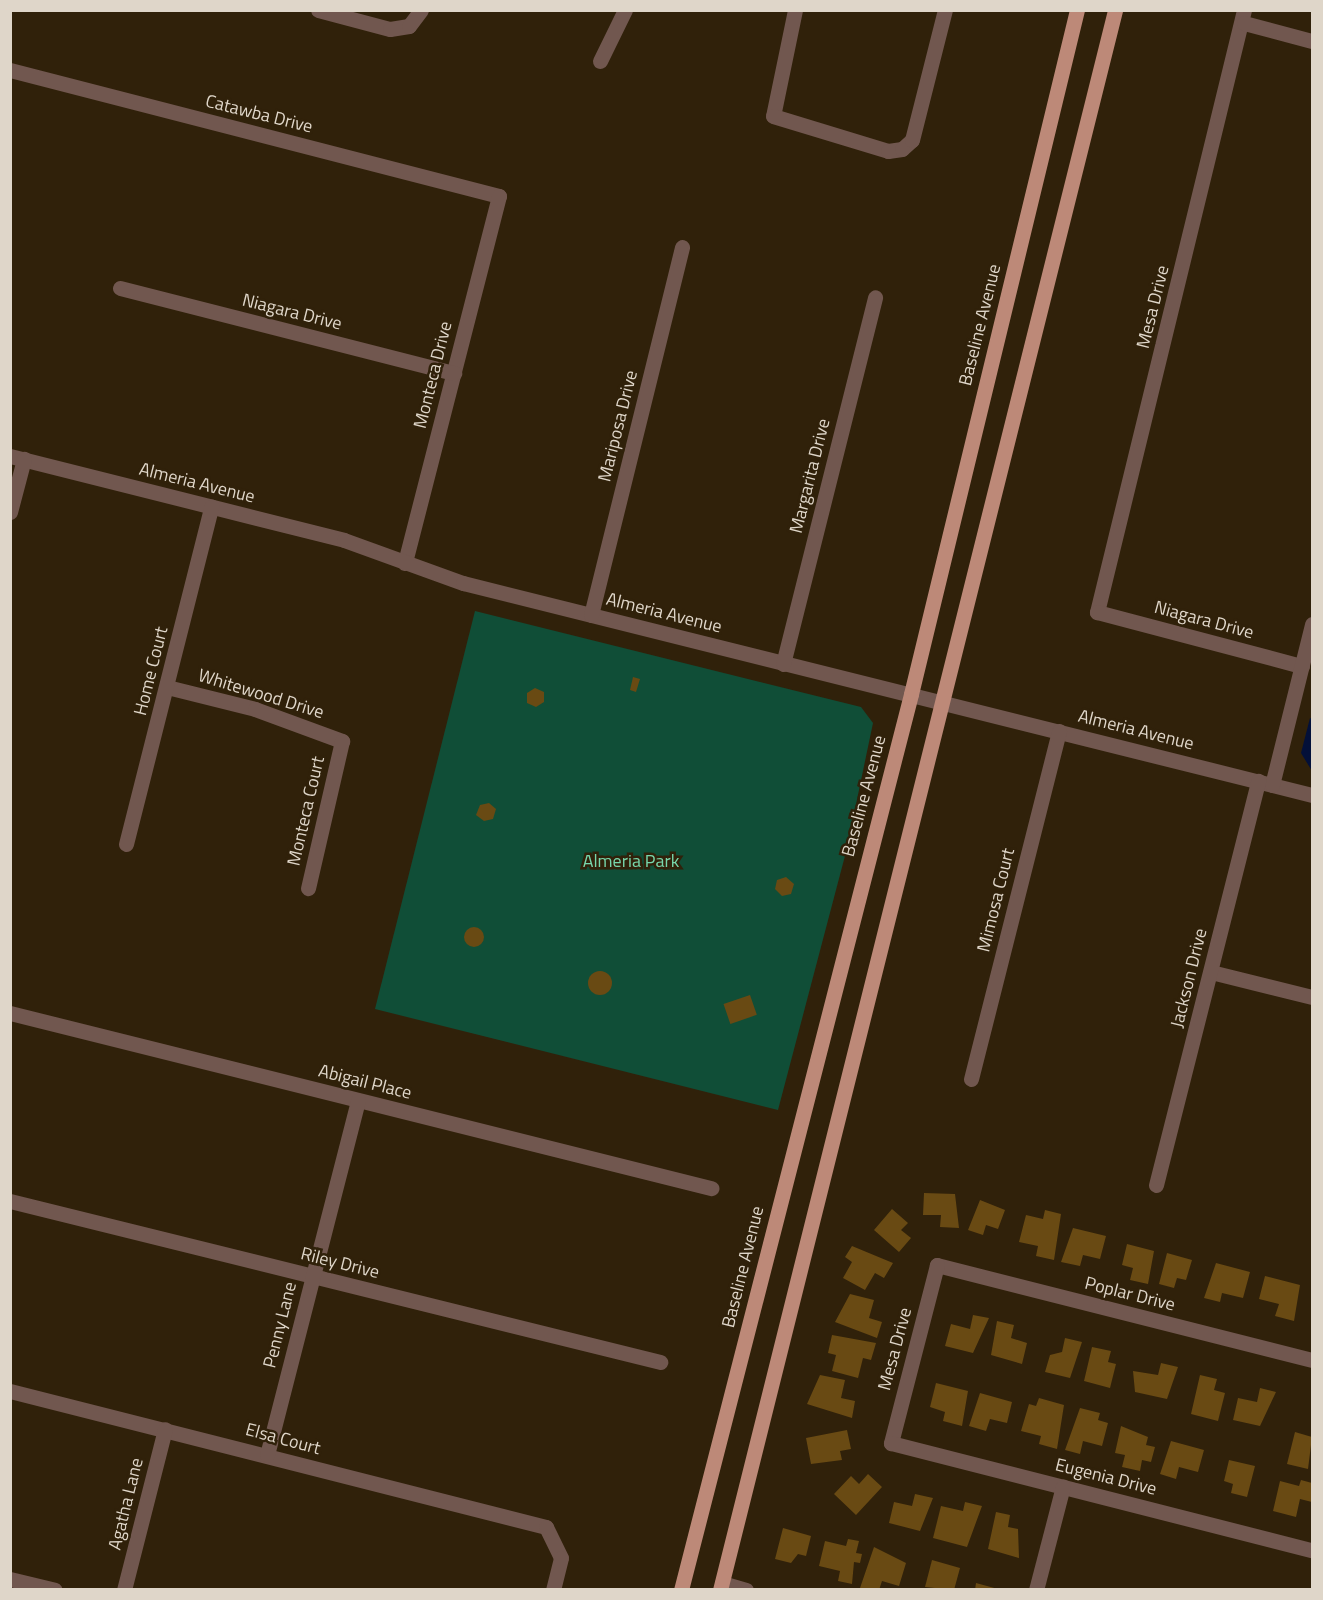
<!DOCTYPE html>
<html>
<head>
<meta charset="utf-8">
<style>
  body { margin:0 }
  #map { position:relative; width:1323px; height:1600px; overflow:hidden; background:#30210a; font-family:"Titillium Web",sans-serif }
  div>[style] { position:absolute }
  [style*='--x'] { left:calc(var(--x)*1px); top:calc(var(--y)*1px); width:calc(var(--w)*1px); rotate:calc(var(--a)*1deg) }
  .green>* { inset:0; background:#104e37 }
  .water>* { inset:0; background:#031039 }
  .building>* { inset:0; background:#694a13; transform-origin:0 0 }
  .round { border-radius:50% }
  .minor>* { height:15px; margin:-7.5px; padding:0 7.5px; transform-origin:7.5px; border-radius:7.5px; background:#71574f }
  .major>* { height:15px; margin:-7.5px; padding:0 7.5px; transform-origin:7.5px; border-radius:7.5px; background:#bd8978 }
  span { translate:-50% -50%; white-space:nowrap; text-align:center; line-height:1.15; -webkit-text-stroke:5px #30210a; paint-order:stroke }
  .street-label { font-size:18px; color:#dfd6c9 }
  .park-label { font-size:18px; color:#77d7ac }
  .frame { position:absolute; inset:0; border:12px solid #dfd6c9; pointer-events:none }
</style>
</head>
<body>
<div id="map">
  <div class="green">
    <i style="clip-path:polygon(475px 611px,861px 707px,873px 723px,846px 852px,778px 1110px,375px 1009px)"></i>
  </div>
  <div class="water">
    <i style="clip-path:polygon(1310px 718px,1312px 719px,1312px 771px,1301px 753px)"></i>
  </div>
  <div class="building">
    <i style="clip-path:polygon(633px 677px,640px 679px,636px 692px,630px 690px)"></i>
    <i style="clip-path:polygon(535px 688px,544px 692px,544px 702px,536px 707px,527px 703px,527px 693px)"></i>
    <i style="clip-path:polygon(489px 803px,496px 809px,493px 819px,484px 821px,476px 815px,480px 805px)"></i>
    <i style="clip-path:polygon(786px 877px,794px 884px,791px 894px,782px 896px,775px 889px,777px 880px)"></i>
    <i class="round" style="left:464px;top:927px;width:20px;height:20px"></i>
    <i class="round" style="left:588px;top:971px;width:24px;height:24px"></i>
    <i style="left:750px;top:995px;width:21px;height:28px;rotate:71deg"></i>
    <i style="clip-path:polygon(924px 1193px,955px 1194px,959px 1228px,940px 1227px,941px 1215px,923px 1215px)"></i>
    <i style="clip-path:polygon(980px 1200px,1005px 1210px,998px 1229px,986px 1225px,983px 1235px,968px 1230px)"></i>
    <i style="clip-path:polygon(892px 1209px,908px 1223px,901px 1230px,911px 1238px,899px 1252px,874px 1230px)"></i>
    <i style="clip-path:polygon(1045px 1210px,1061px 1214px,1054px 1260px,1036px 1256px,1038px 1246px,1019px 1242px,1026px 1215px,1043px 1219px)"></i>
    <i style="clip-path:polygon(1073px 1228px,1106px 1236px,1100px 1259px,1083px 1255px,1080px 1266px,1061px 1262px)"></i>
    <i style="clip-path:polygon(1127px 1244px,1154px 1251px,1148px 1284px,1130px 1280px,1133px 1268px,1122px 1265px)"></i>
    <i style="clip-path:polygon(852px 1246px,893px 1263px,884px 1278px,875px 1273px,865px 1290px,843px 1278px,852px 1262px,845px 1257px)"></i>
    <i style="clip-path:polygon(1167px 1253px,1192px 1260px,1186px 1280px,1177px 1278px,1174px 1288px,1159px 1284px)"></i>
    <i style="clip-path:polygon(1216px 1263px,1250px 1272px,1243px 1298px,1222px 1293px,1220px 1302px,1204px 1298px)"></i>
    <i style="clip-path:polygon(1265px 1276px,1300px 1285px,1294px 1321px,1275px 1316px,1279px 1304px,1259px 1299px)"></i>
    <i style="clip-path:polygon(850px 1294px,874px 1300px,869px 1318px,882px 1322px,877px 1338px,835px 1322px)"></i>
    <i style="clip-path:polygon(973px 1315px,989px 1318px,973px 1353px,945px 1346px,951px 1324px,970px 1329px)"></i>
    <i style="clip-path:polygon(997px 1321px,1014px 1325px,1011px 1338px,1027px 1343px,1022px 1364px,991px 1355px)"></i>
    <i style="clip-path:polygon(832px 1335px,876px 1343px,871px 1360px,863px 1358px,858px 1378px,832px 1371px,836px 1355px,828px 1353px)"></i>
    <i style="clip-path:polygon(1065px 1338px,1082px 1342px,1070px 1378px,1045px 1372px,1050px 1355px,1062px 1352px)"></i>
    <i style="clip-path:polygon(1092px 1347px,1111px 1351px,1108px 1362px,1116px 1364px,1110px 1388px,1084px 1381px)"></i>
    <i style="clip-path:polygon(1161px 1363px,1178px 1367px,1167px 1399px,1135px 1392px,1133px 1371px,1158px 1375px)"></i>
    <i style="clip-path:polygon(820px 1375px,845px 1380px,841px 1398px,855px 1401px,852px 1418px,807px 1404px)"></i>
    <i style="clip-path:polygon(1200px 1375px,1217px 1379px,1214px 1390px,1225px 1393px,1218px 1421px,1191px 1414px)"></i>
    <i style="clip-path:polygon(936px 1383px,968px 1391px,962px 1426px,943px 1421px,945px 1412px,930px 1407px)"></i>
    <i style="clip-path:polygon(1260px 1388px,1276px 1392px,1260px 1426px,1233px 1420px,1238px 1398px,1257px 1402px)"></i>
    <i style="clip-path:polygon(980px 1393px,1012px 1402px,1007px 1423px,990px 1419px,986px 1431px,969px 1426px)"></i>
    <i style="clip-path:polygon(1039px 1398px,1064px 1405px,1057px 1449px,1039px 1444px,1041px 1436px,1021px 1431px,1029px 1404px,1036px 1406px)"></i>
    <i style="clip-path:polygon(1080px 1408px,1100px 1413px,1098px 1420px,1108px 1423px,1102px 1446px,1083px 1441px,1080px 1454px,1065px 1450px)"></i>
    <i style="clip-path:polygon(1121px 1426px,1148px 1437px,1146px 1445px,1155px 1447px,1151px 1462px,1142px 1460px,1140px 1471px,1122px 1467px,1125px 1455px,1115px 1453px)"></i>
    <i style="clip-path:polygon(847px 1430px,851px 1449px,840px 1451px,842px 1460px,811px 1464px,806px 1438px)"></i>
    <i style="clip-path:polygon(1295px 1432px,1312px 1437px,1308px 1469px,1287px 1464px)"></i>
    <i style="clip-path:polygon(1171px 1441px,1204px 1450px,1198px 1472px,1179px 1467px,1176px 1479px,1160px 1474px)"></i>
    <i style="clip-path:polygon(1229px 1460px,1255px 1466px,1247px 1497px,1231px 1493px,1233px 1484px,1224px 1481px)"></i>
    <i style="clip-path:polygon(868px 1474px,882px 1487px,856px 1515px,834px 1494px,851px 1476px,859px 1484px)"></i>
    <i style="clip-path:polygon(1301px 1480px,1312px 1483px,1312px 1502px,1300px 1499px,1296px 1517px,1273px 1511px,1280px 1481px,1299px 1486px)"></i>
    <i style="clip-path:polygon(915px 1494px,933px 1498px,920px 1531px,889px 1523px,894px 1502px,912px 1506px)"></i>
    <i style="clip-path:polygon(965px 1502px,982px 1506px,967px 1547px,933px 1538px,941px 1506px,963px 1511px)"></i>
    <i style="clip-path:polygon(996px 1512px,1010px 1515px,1008px 1527px,1018px 1529px,1019px 1558px,988px 1549px)"></i>
    <i style="clip-path:polygon(783px 1528px,811px 1536px,806px 1556px,798px 1554px,791px 1563px,775px 1559px)"></i>
    <i style="clip-path:polygon(848px 1539px,859px 1541px,856px 1553px,862px 1554px,860px 1563px,854px 1562px,852px 1584px,838px 1581px,840px 1571px,819px 1566px,825px 1541px,846px 1546px)"></i>
    <i style="clip-path:polygon(874px 1547px,906px 1563px,899px 1586px,882px 1581px,879px 1590px,860px 1588px)"></i>
    <i style="clip-path:polygon(932px 1560px,960px 1568px,954px 1590px,925px 1587px)"></i>
    <i style="clip-path:polygon(976px 1583px,998px 1589px,998px 1590px,975px 1590px)"></i>
  </div>
  <div class="minor">
    <i style="--x:318;--y:10;--w:74;--a:14.8"></i>
    <i style="--x:390;--y:29;--w:19;--a:-9"></i>
    <i style="--x:409;--y:26;--w:20;--a:-53"></i>
    <i style="--x:795;--y:10;--w:108;--a:101.7"></i>
    <i style="--x:773;--y:116;--w:120;--a:16.9"></i>
    <i style="--x:888;--y:151;--w:14;--a:-8"></i>
    <i style="--x:902;--y:149;--w:13;--a:-42"></i>
    <i style="--x:912;--y:140;--w:134;--a:-75.8"></i>
    <i style="--x:1244;--y:10;--w:620;--a:103.72"></i>
    <i style="--x:1097;--y:612;--w:212;--a:14.8"></i>
    <i style="--x:1244;--y:23;--w:70;--a:14.8"></i>
    <i style="--x:600;--y:61;--w:57;--a:-63.9"></i>
    <i style="--x:10;--y:70;--w:505;--a:14.45"></i>
    <i style="--x:499;--y:196;--w:379;--a:104.4"></i>
    <i style="--x:120;--y:288;--w:345;--a:14.3"></i>
    <i style="--x:10;--y:456;--w:344;--a:14.1"></i>
    <i style="--x:344;--y:540;--w:127;--a:19.9"></i>
    <i style="--x:463;--y:583;--w:875;--a:14.02"></i>
    <i style="--x:10;--y:512;--w:55;--a:-75.2"></i>
    <i style="--x:591;--y:615;--w:379;--a:-76.1"></i>
    <i style="--x:783;--y:664;--w:378;--a:-75.9"></i>
    <i style="--x:167;--y:687;--w:91;--a:14"></i>
    <i style="--x:255;--y:709;--w:93;--a:20.2"></i>
    <i style="--x:342;--y:741;--w:151;--a:103"></i>
    <i style="--x:1272;--y:785;--w:166;--a:-76"></i>
    <i style="--x:126;--y:844;--w:348;--a:-75.8"></i>
    <i style="--x:1211;--y:972;--w:104;--a:13.9"></i>
    <i style="--x:10;--y:1013;--w:723;--a:14.02"></i>
    <i style="--x:971;--y:1079;--w:359;--a:-75.8"></i>
    <i style="--x:1156;--y:1185;--w:417;--a:-75.8"></i>
    <i style="--x:10;--y:1201;--w:670;--a:13.91"></i>
    <i style="--x:1312;--y:1360;--w:387;--a:-165.8"></i>
    <i style="--x:937;--y:1265;--w:184;--a:104.5"></i>
    <i style="--x:891;--y:1443;--w:434;--a:14.3"></i>
    <i style="--x:10;--y:1391;--w:553;--a:14.24"></i>
    <i style="--x:546;--y:1527;--w:34;--a:64"></i>
    <i style="--x:561;--y:1558;--w:33;--a:104"></i>
    <i style="--x:267;--y:1455;--w:366;--a:-75.6"></i>
    <i style="--x:10;--y:1579;--w:46;--a:13.7"></i>
    <i style="--x:722;--y:1583;--w:25;--a:16"></i>
    <i style="--x:124;--y:1590;--w:166;--a:-75.7"></i>
    <i style="--x:1036;--y:1590;--w:107;--a:-75.4"></i>
  </div>
  <div class="major">
    <i style="--x:681;--y:1590;--w:925;--a:-75.6"></i>
    <i style="--x:911;--y:694;--w:704;--a:-76.36"></i>
    <i style="--x:720;--y:1590;--w:1629;--a:-75.96"></i>
  </div>
  <div class="street-label">
    <span style="left:259px;top:114px;rotate:14deg">Catawba Drive</span>
    <span style="left:1153px;top:307px;rotate:-76deg">Mesa Drive</span>
    <span style="left:292px;top:312px;rotate:14deg">Niagara Drive</span>
    <span style="left:980px;top:325px;rotate:-76deg">Baseline Avenue</span>
    <span style="left:433px;top:375px;rotate:-76deg">Monteca Drive</span>
    <span style="left:618px;top:426px;rotate:-76deg">Mariposa Drive</span>
    <span style="left:810px;top:476px;rotate:-76deg">Margarita Drive</span>
    <span style="left:197px;top:483px;rotate:14deg">Almeria Avenue</span>
    <span style="left:664px;top:613px;rotate:14deg">Almeria Avenue</span>
    <span style="left:1204px;top:620px;rotate:15deg">Niagara Drive</span>
    <span style="left:151px;top:671px;rotate:-76deg">Home Court</span>
    <span style="left:261px;top:694px;rotate:17deg">Whitewood Drive</span>
    <span style="left:1136px;top:730px;rotate:14deg">Almeria Avenue</span>
    <span style="left:864px;top:796px;rotate:-75deg">Baseline Avenue</span>
    <span style="left:306px;top:811px;rotate:-77deg">Monteca Court</span>
    <span style="left:996px;top:900px;rotate:-76deg">Mimosa Court</span>
    <span style="left:1189px;top:978px;rotate:-76deg">Jackson Drive</span>
    <span style="left:365px;top:1082px;rotate:14deg">Abigail Place</span>
    <span style="left:340px;top:1263px;rotate:14deg">Riley Drive</span>
    <span style="left:743px;top:1267px;rotate:-76deg">Baseline Avenue</span>
    <span style="left:1130px;top:1294px;rotate:14deg">Poplar Drive</span>
    <span style="left:280px;top:1325px;rotate:-76deg">Penny Lane</span>
    <span style="left:895px;top:1349px;rotate:-75deg">Mesa Drive</span>
    <span style="left:283px;top:1439px;rotate:15deg">Elsa Court</span>
    <span style="left:1106px;top:1477px;rotate:14deg">Eugenia Drive</span>
    <span style="left:126px;top:1504px;rotate:-76deg">Agatha Lane</span>
  </div>
  <div class="park-label">
    <span style="left:631px;top:861px">Almeria Park</span>
  </div>
  <div class="frame"></div>
</div>
</body>
</html>
